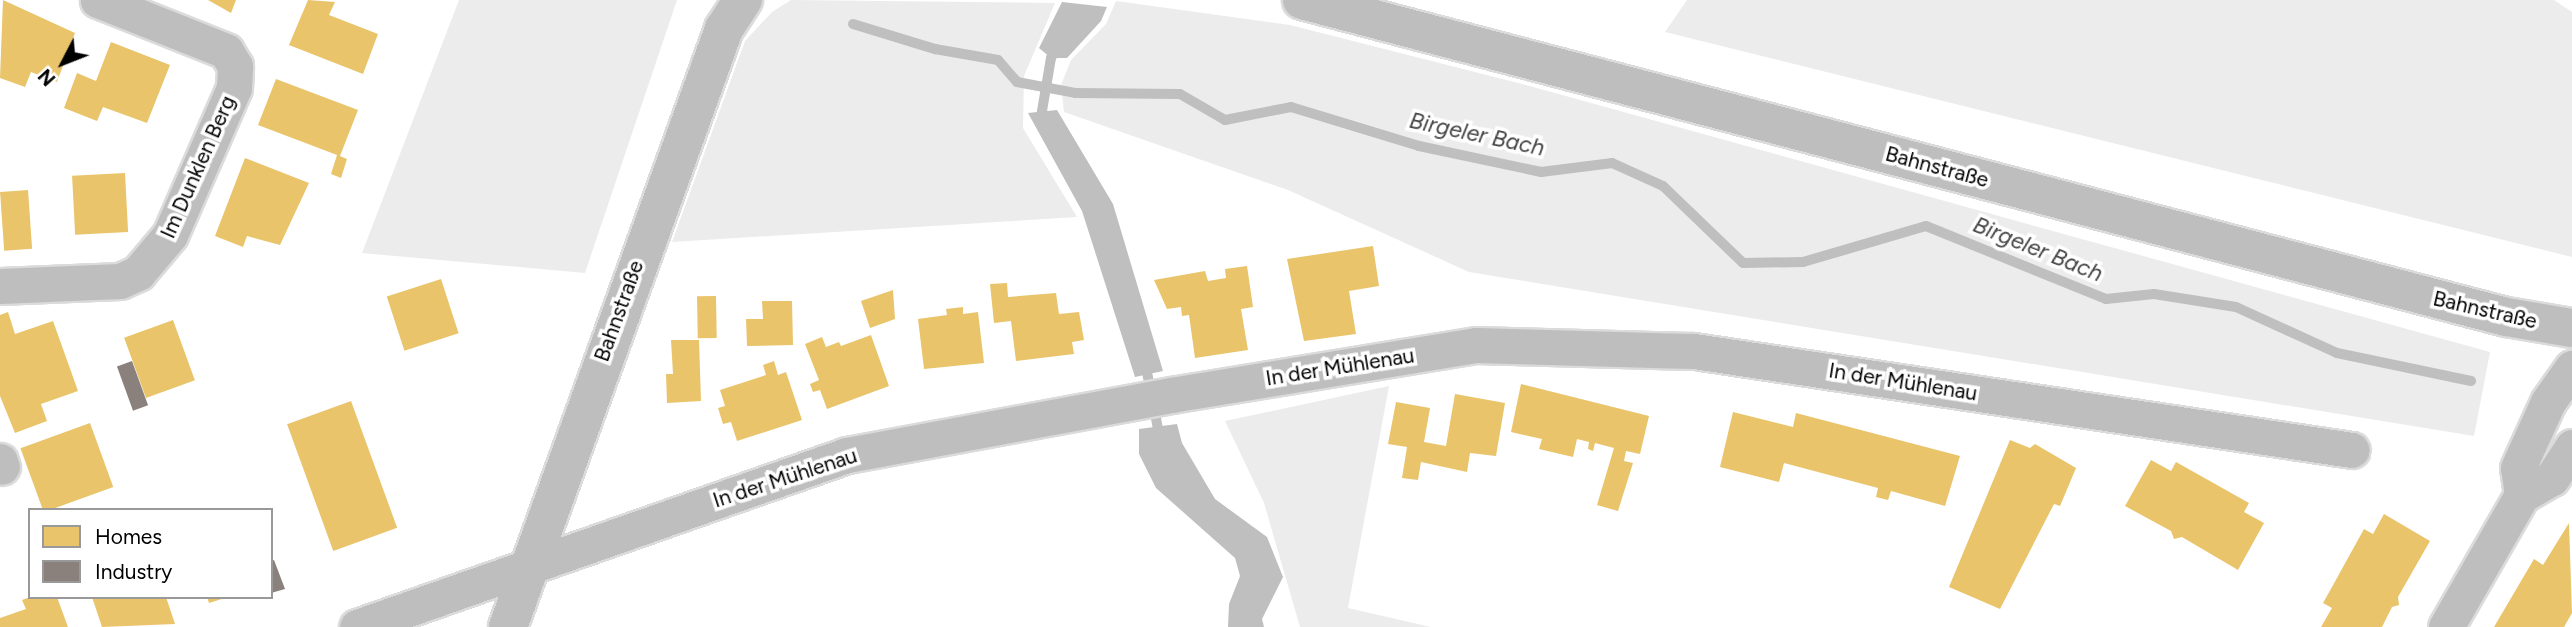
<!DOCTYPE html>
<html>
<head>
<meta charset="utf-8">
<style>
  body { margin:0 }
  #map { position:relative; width:2572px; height:627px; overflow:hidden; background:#fff; font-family:Figtree,sans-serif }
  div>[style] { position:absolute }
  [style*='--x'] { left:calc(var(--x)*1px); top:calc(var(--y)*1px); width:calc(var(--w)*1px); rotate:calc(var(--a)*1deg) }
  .green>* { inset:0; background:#ececec }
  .water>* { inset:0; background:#bfbfbf }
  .homes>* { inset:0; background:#e9c46a; transform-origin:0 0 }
  .industry>* { inset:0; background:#8a817c; transform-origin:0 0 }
  .stream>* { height:10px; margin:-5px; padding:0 5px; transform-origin:5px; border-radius:5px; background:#bfbfbf }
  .roads { filter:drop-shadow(2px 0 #dbdbdb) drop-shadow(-2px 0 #dbdbdb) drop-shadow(0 2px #dbdbdb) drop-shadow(0 -2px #dbdbdb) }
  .minor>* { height:35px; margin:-17.5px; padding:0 17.5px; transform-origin:17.5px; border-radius:17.5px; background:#bebebe }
  .major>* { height:38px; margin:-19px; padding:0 19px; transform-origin:19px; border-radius:19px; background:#bebebe }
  span { translate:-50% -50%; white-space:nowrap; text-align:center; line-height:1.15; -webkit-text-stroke:7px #fff; paint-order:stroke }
  .street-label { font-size:21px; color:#000 }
  .water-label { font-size:23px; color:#444; font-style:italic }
  .legend { position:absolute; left:28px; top:508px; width:245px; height:91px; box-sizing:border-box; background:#fff; border:2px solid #999; margin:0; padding:9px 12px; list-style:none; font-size:21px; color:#000 }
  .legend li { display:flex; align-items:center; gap:14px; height:35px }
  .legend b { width:35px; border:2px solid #999 }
  .north { position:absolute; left:28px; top:28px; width:70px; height:70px; -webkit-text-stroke:5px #fff; paint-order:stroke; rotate:228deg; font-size:19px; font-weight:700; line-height:28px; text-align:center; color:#000 }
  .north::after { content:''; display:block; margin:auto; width:24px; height:32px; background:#000; clip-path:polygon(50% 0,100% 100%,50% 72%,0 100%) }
</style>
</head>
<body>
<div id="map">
  <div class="green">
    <i style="clip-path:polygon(459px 0,677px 0,585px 273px,362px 253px)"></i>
    <i style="clip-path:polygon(791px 0,1055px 3px,1024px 76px,1023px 128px,1077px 217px,672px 242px,745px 41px,772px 12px)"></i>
    <i style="clip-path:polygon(1687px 0,2554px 0,2572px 12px,2572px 257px,1665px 32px)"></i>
    <i style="clip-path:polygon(1116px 1px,1290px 25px,1526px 85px,2490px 352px,2474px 436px,1469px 272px,1288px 190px,1064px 112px,1061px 85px,1071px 60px,1106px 24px)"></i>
    <i style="clip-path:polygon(1389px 386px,1348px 608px,1431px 627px,1300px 627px,1264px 503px,1225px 421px)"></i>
  </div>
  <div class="water">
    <i style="clip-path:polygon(1062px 2px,1107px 7px,1101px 21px,1067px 58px,1051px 58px,1039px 48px)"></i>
    <i style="clip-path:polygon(1057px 110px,1113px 204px,1163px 371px,1135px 377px,1082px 211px,1028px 113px)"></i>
    <i style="clip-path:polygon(1177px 424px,1182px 443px,1215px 499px,1267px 537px,1283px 577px,1262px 619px,1264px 627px,1228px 627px,1229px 604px,1240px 576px,1235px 558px,1156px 488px,1139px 454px,1139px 429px)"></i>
  </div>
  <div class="homes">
    <i style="clip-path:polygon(3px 0,75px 33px,57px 82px,31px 72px,25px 87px,0 78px)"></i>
    <i style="clip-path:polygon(208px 0,236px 0,231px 13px)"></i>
    <i style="clip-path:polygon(308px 0,335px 2px,329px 15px,378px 34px,363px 74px,289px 45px)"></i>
    <i style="clip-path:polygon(111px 42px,170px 65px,147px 123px,103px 107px,97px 121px,64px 108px,77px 73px,96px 81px)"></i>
    <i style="clip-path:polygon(276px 79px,358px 110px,340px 156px,347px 159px,341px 178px,331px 174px,337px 155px,258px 125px)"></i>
    <i style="clip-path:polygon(245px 158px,309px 183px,280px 245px,247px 236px,243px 247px,215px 236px)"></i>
    <i style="left:125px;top:173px;width:59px;height:53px;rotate:87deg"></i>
    <i style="left:28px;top:190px;width:59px;height:28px;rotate:86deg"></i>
    <i style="clip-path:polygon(1373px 246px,1379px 286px,1349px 291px,1356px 334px,1304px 341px,1287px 259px)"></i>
    <i style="clip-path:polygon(1247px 266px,1253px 307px,1241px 309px,1248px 350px,1195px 358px,1189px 315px,1182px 316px,1181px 307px,1167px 309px,1154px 280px,1205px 271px,1208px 281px,1226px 278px,1225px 269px)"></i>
    <i style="left:441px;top:279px;width:57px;height:57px;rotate:72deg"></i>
    <i style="clip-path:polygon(1007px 283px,1008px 297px,1056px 293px,1059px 314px,1079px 312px,1084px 340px,1072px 342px,1074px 354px,1016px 361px,1011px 321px,994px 323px,990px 284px)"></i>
    <i style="clip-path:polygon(893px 290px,895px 319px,870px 328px,861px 301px)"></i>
    <i style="left:716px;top:296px;width:42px;height:19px;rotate:89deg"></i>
    <i style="clip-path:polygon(762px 301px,792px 301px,793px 345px,747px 346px,746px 319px,763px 319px)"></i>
    <i style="clip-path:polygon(963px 307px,963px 314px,978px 312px,984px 363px,924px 369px,918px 319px,947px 315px,946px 309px)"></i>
    <i style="clip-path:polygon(8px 312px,15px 334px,53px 321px,78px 391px,41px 404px,47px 421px,15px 433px,0 396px,0 315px)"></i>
    <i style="left:173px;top:320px;width:64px;height:52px;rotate:70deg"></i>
    <i style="clip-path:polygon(871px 335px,889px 386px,827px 409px,820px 390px,813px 392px,810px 384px,819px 380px,805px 344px,822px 337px,826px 347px,839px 342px,841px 346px)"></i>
    <i style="clip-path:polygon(671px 340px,699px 340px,701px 401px,667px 403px,666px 374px,673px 374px)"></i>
    <i style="clip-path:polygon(774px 361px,778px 375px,786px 372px,802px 420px,737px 441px,731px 422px,723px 424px,718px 408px,725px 406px,720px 390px,766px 375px,763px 365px)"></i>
    <i style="clip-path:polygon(1521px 384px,1649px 416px,1640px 454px,1626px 451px,1624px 461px,1633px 463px,1618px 511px,1597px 505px,1614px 448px,1595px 443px,1593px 451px,1588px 449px,1589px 442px,1577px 439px,1573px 457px,1539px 449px,1542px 439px,1511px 432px)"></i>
    <i style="clip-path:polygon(1455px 394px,1505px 403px,1496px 456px,1470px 453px,1467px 472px,1421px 462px,1418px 480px,1402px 478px,1407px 447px,1388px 444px,1396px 402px,1430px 408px,1424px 442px,1446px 446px)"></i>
    <i style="left:351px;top:401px;width:135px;height:68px;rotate:70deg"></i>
    <i style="clip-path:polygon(1733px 412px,1793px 427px,1796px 413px,1960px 456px,1945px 506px,1891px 491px,1888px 500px,1876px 497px,1878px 488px,1784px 463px,1779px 482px,1720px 467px)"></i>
    <i style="left:90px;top:423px;width:68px;height:74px;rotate:70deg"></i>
    <i style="clip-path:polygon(2010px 440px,2030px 448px,2035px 444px,2076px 468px,2060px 506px,2054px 504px,2000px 609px,1949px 587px)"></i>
    <i style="clip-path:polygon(2151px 460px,2171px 471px,2176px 462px,2249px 503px,2244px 512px,2264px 523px,2238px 570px,2182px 537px,2174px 539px,2171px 531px,2125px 506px)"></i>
    <i style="clip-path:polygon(2384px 514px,2430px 541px,2398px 597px,2399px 605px,2392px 607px,2382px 627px,2321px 627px,2332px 608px,2323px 603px,2332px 587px,2364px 529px,2373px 534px)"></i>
    <i style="clip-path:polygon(2569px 523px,2572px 613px,2564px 627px,2494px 627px,2534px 559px,2543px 565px)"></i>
    <i style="clip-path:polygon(30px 597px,57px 597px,68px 627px,0 627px,0 618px,26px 609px,22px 600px)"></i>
    <i style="clip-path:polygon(92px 597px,166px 597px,175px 624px,102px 627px)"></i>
    <i style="clip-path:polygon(207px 597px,224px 597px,225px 598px,209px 603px)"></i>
  </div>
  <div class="industry">
    <i style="left:132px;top:361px;width:47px;height:16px;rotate:70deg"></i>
    <i style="clip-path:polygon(274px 560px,285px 589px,271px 593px,271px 561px)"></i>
  </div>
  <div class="stream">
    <i style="--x:853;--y:24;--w:86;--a:17"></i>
    <i style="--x:935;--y:49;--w:64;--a:9.9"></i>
    <i style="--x:998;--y:60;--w:29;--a:49"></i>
    <i style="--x:1017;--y:82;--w:59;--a:10.7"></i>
    <i style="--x:1075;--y:93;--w:105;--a:0.5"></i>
    <i style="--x:1180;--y:94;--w:52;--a:30"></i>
    <i style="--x:1225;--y:120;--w:67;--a:-11.1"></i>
    <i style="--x:1291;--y:107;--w:134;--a:16.9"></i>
    <i style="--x:1419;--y:146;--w:125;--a:12"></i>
    <i style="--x:1541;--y:172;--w:72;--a:-7.2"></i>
    <i style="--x:1612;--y:163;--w:56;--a:24.3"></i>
    <i style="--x:1663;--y:186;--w:111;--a:43.9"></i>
    <i style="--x:1743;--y:263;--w:60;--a:-1"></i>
    <i style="--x:1803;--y:262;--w:128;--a:-16.3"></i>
    <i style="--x:1926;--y:226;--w:194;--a:22.1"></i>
    <i style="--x:2106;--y:299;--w:48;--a:-5.9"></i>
    <i style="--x:2154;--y:294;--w:83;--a:9"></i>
    <i style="--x:2236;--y:307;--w:111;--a:24.5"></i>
    <i style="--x:2337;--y:353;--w:137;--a:11.8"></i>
    <i style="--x:1047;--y:121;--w:11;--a:-117"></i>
    <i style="--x:1042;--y:111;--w:54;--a:-80.4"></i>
    <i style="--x:1051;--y:58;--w:13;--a:-61"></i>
    <i style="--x:1145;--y:362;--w:78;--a:79"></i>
  </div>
  <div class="roads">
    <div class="minor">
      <i style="--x:0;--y:286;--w:120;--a:-2.4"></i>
      <i style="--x:120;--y:281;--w:20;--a:-24"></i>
      <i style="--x:138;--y:273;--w:50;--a:-49.9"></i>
      <i style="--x:170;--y:235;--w:160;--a:-66.5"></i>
      <i style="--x:234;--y:88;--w:22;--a:-87"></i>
      <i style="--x:235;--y:66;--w:17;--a:-121"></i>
      <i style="--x:226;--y:51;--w:138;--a:-158.3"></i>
      <i style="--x:0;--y:461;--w:6;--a:72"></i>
      <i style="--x:2522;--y:495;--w:27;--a:-98"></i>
      <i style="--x:2518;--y:468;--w:72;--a:-65.6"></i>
      <i style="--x:2548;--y:402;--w:42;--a:-54.8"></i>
      <i style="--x:357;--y:627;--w:519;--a:-19.34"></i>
      <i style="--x:847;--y:455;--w:330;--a:-10.5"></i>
      <i style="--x:1171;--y:395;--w:309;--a:-9.3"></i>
      <i style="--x:1476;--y:345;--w:218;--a:1.6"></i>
      <i style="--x:1694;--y:351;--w:665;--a:8.56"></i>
      <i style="--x:2446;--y:627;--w:152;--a:-60.1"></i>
      <i style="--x:2522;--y:495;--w:34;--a:-30"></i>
      <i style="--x:2552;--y:478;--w:37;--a:-57"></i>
    </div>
    <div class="major">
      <i style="--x:1302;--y:0;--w:1245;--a:14.75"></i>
      <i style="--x:2506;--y:317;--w:67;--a:9.5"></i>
      <i style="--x:508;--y:627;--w:636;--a:-70.14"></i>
      <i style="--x:724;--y:29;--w:35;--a:-57"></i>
    </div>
  </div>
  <div class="street-label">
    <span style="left:198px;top:167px;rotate:-66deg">Im Dunklen Berg</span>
    <span style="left:1937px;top:167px;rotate:15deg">Bahnstraße</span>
    <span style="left:2485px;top:310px;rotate:13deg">Bahnstraße</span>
    <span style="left:619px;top:311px;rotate:-70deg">Bahnstraße</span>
    <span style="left:1340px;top:367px;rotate:-9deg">In der Mühlenau</span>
    <span style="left:1903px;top:382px;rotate:9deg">In der Mühlenau</span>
    <span style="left:785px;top:478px;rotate:-18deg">In der Mühlenau</span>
  </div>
  <div class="water-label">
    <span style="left:1477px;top:134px;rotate:12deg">Birgeler Bach</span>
    <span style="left:2038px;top:249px;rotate:22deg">Birgeler Bach</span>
  </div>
  <ul class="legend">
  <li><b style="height:19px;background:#e9c46a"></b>Homes</li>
  <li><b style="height:19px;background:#8a817c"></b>Industry</li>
  </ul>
  <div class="north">N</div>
</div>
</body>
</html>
